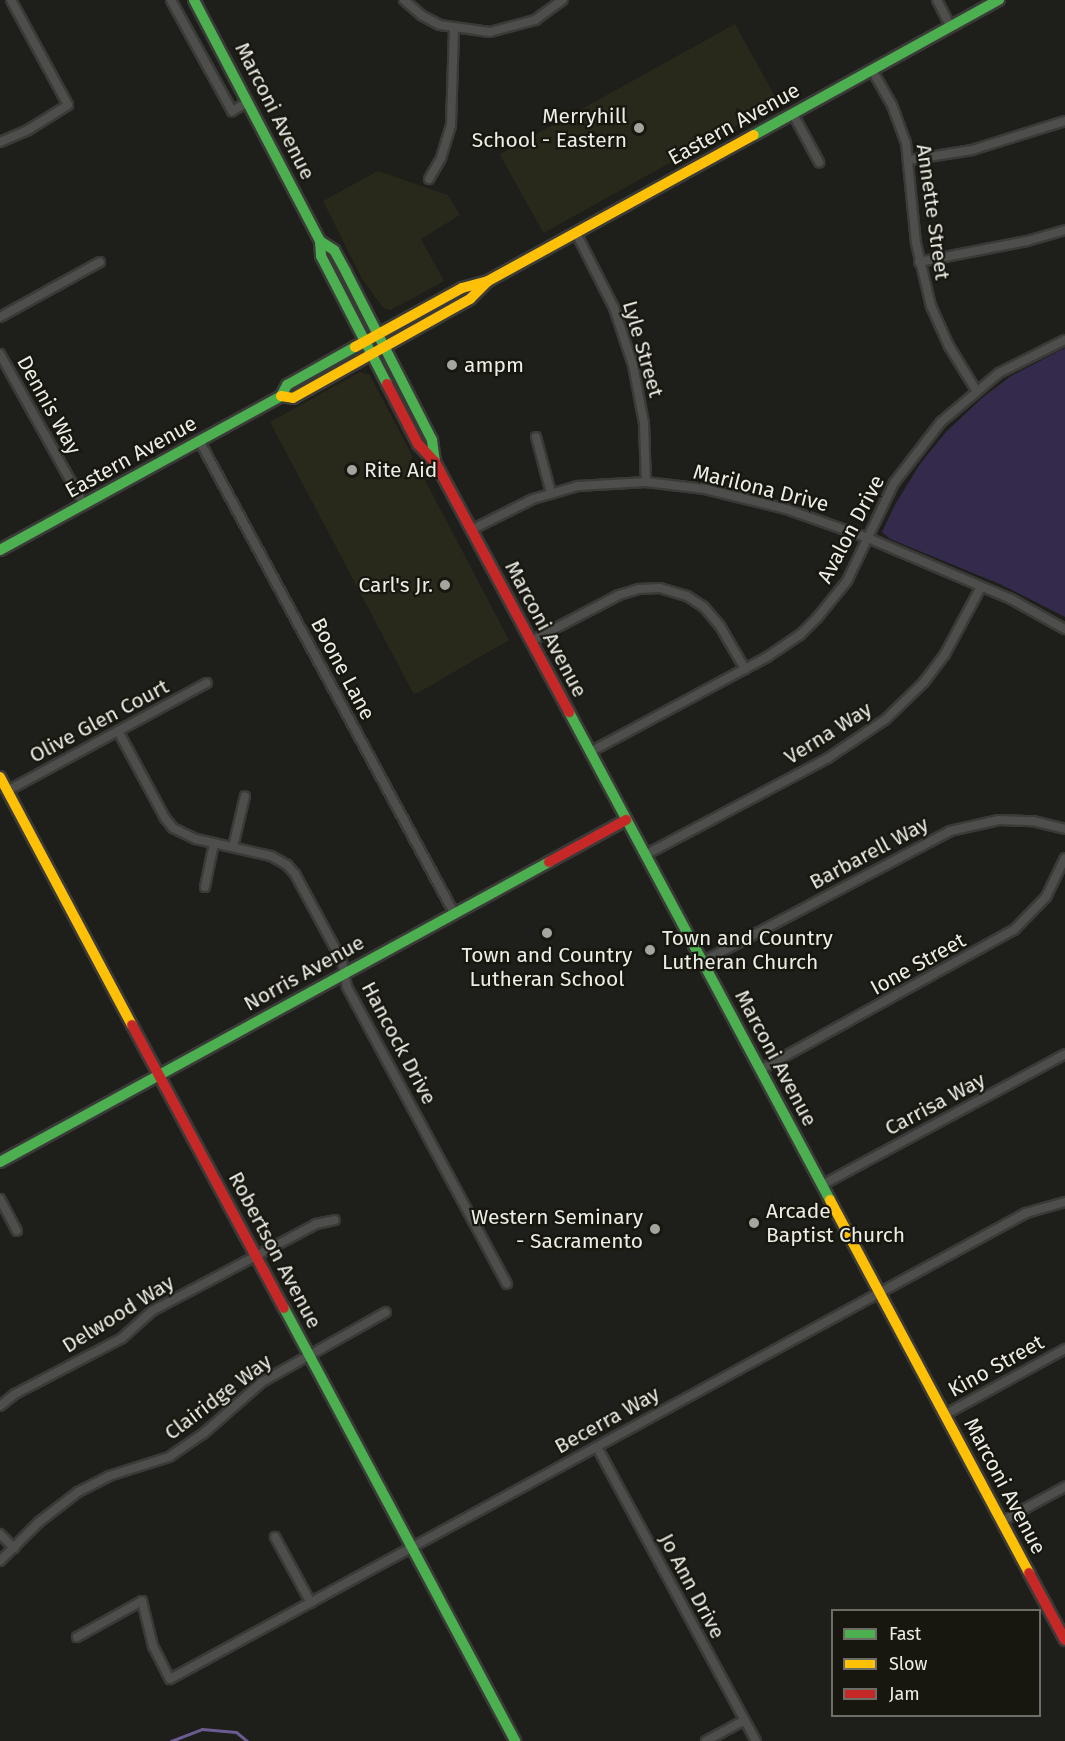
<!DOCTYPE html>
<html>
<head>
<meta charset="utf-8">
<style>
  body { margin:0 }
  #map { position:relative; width:1065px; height:1741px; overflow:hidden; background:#1e1e1a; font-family:"Fira Sans",sans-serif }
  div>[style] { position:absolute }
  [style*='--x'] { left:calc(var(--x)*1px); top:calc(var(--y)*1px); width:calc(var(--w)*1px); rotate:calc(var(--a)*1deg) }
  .built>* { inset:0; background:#28281b; transform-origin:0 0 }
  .green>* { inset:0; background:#342a4b }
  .stream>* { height:3px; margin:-1.5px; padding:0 1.5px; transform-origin:1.5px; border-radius:1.5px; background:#6a5b90 }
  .roads { filter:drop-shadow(2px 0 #3a3a38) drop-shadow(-2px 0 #3a3a38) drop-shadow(0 2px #3a3a38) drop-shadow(0 -2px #3a3a38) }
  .street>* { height:8px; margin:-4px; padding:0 4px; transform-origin:4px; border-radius:4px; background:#4e4e4c }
  .fast>* { height:10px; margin:-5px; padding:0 5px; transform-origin:5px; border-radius:5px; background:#4caf50 }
  .slow>* { height:10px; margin:-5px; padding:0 5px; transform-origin:5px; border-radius:5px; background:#ffc107 }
  .jam>* { height:10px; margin:-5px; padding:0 5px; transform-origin:5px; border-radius:5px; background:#c62828 }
  .dots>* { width:16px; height:16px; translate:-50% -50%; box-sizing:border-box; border:3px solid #17170f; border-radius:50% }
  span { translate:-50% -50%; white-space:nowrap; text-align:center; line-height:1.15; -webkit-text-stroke:4.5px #17170f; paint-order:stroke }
  .street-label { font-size:21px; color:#ecede7 }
  .poi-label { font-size:21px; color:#ecede7 }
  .right { translate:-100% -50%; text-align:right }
  .left { translate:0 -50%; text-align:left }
  .legend { position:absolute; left:831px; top:1609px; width:210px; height:108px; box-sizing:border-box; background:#17170f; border:2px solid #6c6d65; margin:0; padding:8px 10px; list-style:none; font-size:18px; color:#ecede7 }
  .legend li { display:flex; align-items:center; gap:12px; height:30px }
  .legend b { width:30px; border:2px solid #6c6d65 }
</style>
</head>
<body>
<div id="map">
  <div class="built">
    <i style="left:735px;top:24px;width:90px;height:269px;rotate:61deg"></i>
    <i style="clip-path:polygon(378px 171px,448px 195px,460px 215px,421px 239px,444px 281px,391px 310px,383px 308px,362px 279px,323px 201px)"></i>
    <i style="clip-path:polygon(360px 372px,370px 375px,509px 640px,418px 693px,413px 693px,270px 422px)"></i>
  </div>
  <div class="green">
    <i style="clip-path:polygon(1065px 348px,1065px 617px,1002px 585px,890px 539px,882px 532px,896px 503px,920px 464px,946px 432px,982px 398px,1011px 376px)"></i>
  </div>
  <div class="stream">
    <i style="--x:171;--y:1741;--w:33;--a:-21"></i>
    <i style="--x:202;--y:1729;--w:34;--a:5"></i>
    <i style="--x:236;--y:1732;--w:14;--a:39"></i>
  </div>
  <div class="roads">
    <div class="street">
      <i style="--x:171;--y:0;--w:127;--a:61.2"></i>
      <i style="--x:232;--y:111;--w:18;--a:-29"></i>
      <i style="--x:404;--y:0;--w:23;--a:41"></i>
      <i style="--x:421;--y:15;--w:21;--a:28"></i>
      <i style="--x:440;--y:25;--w:50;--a:8"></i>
      <i style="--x:490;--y:32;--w:47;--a:-14.9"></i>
      <i style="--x:535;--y:20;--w:34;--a:-36"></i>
      <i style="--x:937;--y:0;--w:30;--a:63"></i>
      <i style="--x:872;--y:70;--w:40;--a:60.3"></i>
      <i style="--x:892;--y:105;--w:40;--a:69.8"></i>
      <i style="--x:906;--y:143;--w:100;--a:84.3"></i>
      <i style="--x:916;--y:243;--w:65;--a:76.6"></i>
      <i style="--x:931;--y:306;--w:44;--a:65.8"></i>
      <i style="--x:949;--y:346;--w:52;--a:58.5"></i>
      <i style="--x:793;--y:114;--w:55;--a:61.6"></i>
      <i style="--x:0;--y:142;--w:30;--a:-23"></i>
      <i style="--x:28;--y:130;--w:47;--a:-32"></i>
      <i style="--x:68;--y:105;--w:119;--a:-118.5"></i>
      <i style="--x:909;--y:160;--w:64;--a:-9"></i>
      <i style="--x:972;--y:150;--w:97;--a:-17.3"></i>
      <i style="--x:429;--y:179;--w:24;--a:-60"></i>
      <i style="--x:441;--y:158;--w:34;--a:-73"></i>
      <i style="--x:451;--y:125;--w:96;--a:-88.2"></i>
      <i style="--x:576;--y:233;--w:84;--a:63.1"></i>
      <i style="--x:614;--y:308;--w:60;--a:71.6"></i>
      <i style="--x:633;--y:365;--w:59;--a:79.3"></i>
      <i style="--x:644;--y:423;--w:59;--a:88.1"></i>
      <i style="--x:919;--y:262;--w:110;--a:-11"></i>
      <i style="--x:1027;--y:241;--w:40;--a:-16"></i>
      <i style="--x:0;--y:317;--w:114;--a:-28.8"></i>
      <i style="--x:0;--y:354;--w:173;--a:60.9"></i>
      <i style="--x:536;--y:437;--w:58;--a:75"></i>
      <i style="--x:200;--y:442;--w:535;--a:61.66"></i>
      <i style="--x:471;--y:530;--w:69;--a:-26.6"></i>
      <i style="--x:533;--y:499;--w:47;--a:-16.1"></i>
      <i style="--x:578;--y:486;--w:68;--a:-3.4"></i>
      <i style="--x:646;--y:482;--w:59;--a:6.8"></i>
      <i style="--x:705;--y:489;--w:83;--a:13.9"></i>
      <i style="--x:786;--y:509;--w:87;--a:19.5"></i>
      <i style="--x:868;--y:538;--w:155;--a:23.1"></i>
      <i style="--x:1011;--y:599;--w:62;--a:29.1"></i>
      <i style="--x:531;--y:641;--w:99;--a:-27.6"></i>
      <i style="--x:619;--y:595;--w:21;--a:-17"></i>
      <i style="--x:639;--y:589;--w:21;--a:-3"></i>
      <i style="--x:660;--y:588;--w:28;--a:17"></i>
      <i style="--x:687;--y:596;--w:20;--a:33"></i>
      <i style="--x:704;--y:607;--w:25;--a:50"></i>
      <i style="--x:720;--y:626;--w:50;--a:59.8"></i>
      <i style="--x:118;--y:731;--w:99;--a:61.6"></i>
      <i style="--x:165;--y:818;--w:13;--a:51"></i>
      <i style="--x:173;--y:828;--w:25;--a:26"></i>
      <i style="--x:196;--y:839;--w:77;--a:12.8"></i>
      <i style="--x:271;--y:856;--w:18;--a:29"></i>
      <i style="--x:287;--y:865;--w:12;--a:48"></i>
      <i style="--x:295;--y:874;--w:99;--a:61.6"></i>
      <i style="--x:342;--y:961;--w:26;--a:79"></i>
      <i style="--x:347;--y:987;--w:337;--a:61.7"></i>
      <i style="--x:590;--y:752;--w:201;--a:-28.2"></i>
      <i style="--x:767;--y:657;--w:40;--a:-34"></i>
      <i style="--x:800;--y:635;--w:24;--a:-45"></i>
      <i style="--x:817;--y:618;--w:48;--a:-51"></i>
      <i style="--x:847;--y:581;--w:109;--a:-64.4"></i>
      <i style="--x:894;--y:483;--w:77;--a:-52.4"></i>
      <i style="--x:941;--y:422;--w:76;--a:-40.2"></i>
      <i style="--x:999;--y:373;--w:74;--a:-26.6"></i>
      <i style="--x:7;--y:791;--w:227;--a:-28.4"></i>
      <i style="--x:233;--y:847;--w:52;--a:-76.8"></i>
      <i style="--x:645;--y:855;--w:207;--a:-27.9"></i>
      <i style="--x:828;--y:758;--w:70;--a:-33.9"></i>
      <i style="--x:886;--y:719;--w:53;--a:-44.2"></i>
      <i style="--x:924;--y:682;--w:35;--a:-53"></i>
      <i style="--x:945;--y:654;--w:76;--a:-61.8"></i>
      <i style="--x:205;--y:887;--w:45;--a:-78.4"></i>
      <i style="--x:702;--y:962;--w:280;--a:-27.8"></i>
      <i style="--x:950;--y:831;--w:50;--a:-12.7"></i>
      <i style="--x:999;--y:820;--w:34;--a:2"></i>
      <i style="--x:1033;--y:821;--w:33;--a:14"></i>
      <i style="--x:760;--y:1070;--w:290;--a:-28.9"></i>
      <i style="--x:1014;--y:930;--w:46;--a:-45.9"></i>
      <i style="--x:1046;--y:897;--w:43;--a:-64"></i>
      <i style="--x:822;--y:1185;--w:276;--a:-28.3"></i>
      <i style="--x:0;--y:1199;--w:36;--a:62"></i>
      <i style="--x:0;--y:1406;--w:19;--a:-39"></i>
      <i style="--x:15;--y:1394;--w:121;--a:-27.6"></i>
      <i style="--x:122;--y:1338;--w:40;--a:-42"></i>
      <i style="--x:152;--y:1311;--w:186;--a:-27.9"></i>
      <i style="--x:316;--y:1224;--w:19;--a:-12"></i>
      <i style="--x:944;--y:1415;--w:138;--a:-28.6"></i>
      <i style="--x:597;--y:1447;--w:334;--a:61.6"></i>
      <i style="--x:1002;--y:1521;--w:72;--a:-28.4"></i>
      <i style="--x:0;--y:1534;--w:20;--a:45"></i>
      <i style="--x:275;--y:1537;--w:75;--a:61.4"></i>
      <i style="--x:0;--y:1561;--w:55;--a:-45"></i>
      <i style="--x:39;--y:1522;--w:49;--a:-37.6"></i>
      <i style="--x:78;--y:1492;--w:35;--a:-27"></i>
      <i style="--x:109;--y:1476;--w:63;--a:-17.6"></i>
      <i style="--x:169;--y:1457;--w:42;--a:-34.4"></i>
      <i style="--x:204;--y:1433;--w:77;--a:-41.3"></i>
      <i style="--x:262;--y:1382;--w:142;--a:-29.4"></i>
      <i style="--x:77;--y:1637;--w:74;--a:-29"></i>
      <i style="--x:142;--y:1601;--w:46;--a:76.3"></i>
      <i style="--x:153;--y:1646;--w:37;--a:63"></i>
      <i style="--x:170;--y:1679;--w:975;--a:-28.56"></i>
      <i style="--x:1026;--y:1213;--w:41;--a:-15.8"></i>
      <i style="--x:706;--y:1741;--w:42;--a:-28.4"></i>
    </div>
    <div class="fast">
      <i style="--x:194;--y:0;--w:272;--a:62.4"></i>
      <i style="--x:320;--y:241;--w:15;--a:86"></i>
      <i style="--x:321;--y:256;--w:144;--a:62.7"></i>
      <i style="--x:754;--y:135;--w:280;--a:-28.9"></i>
      <i style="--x:320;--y:241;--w:17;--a:33"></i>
      <i style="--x:334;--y:250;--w:25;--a:61"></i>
      <i style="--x:346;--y:272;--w:189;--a:62.9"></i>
      <i style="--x:432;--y:440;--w:21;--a:82"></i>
      <i style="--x:0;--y:550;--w:320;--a:-28.7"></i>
      <i style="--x:281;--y:396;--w:13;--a:-61"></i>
      <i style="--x:287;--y:385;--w:78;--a:-29.2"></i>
      <i style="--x:569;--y:712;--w:553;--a:61.86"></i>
      <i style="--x:0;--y:1162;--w:626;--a:-28.65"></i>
      <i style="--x:284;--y:1308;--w:491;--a:61.9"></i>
    </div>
    <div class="slow">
      <i style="--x:355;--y:347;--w:122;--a:-28.9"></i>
      <i style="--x:462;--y:288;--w:27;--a:-15"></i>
      <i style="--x:488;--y:281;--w:303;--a:-28.8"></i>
      <i style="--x:281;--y:396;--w:12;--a:9"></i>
      <i style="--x:293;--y:398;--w:203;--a:-29.2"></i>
      <i style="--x:470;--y:299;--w:24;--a:-45"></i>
      <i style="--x:0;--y:777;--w:281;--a:62"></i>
      <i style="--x:830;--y:1200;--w:423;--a:61.9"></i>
    </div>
    <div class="jam">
      <i style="--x:387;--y:384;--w:68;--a:62.7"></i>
      <i style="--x:418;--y:444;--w:25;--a:47"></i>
      <i style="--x:435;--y:462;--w:284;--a:61.8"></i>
      <i style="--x:549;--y:862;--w:88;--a:-28.6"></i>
      <i style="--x:132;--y:1025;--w:321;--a:61.8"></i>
      <i style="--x:1029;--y:1573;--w:76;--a:61.8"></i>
    </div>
  </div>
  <div class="dots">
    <i style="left:639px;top:128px;background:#a4a59f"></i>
    <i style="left:452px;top:365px;background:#a4a59f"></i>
    <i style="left:352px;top:470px;background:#a4a59f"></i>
    <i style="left:445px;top:585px;background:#a4a59f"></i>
    <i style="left:547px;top:933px;background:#a4a59f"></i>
    <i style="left:650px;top:950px;background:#a4a59f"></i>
    <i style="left:754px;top:1223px;background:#a4a59f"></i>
    <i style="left:655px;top:1229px;background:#a4a59f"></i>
  </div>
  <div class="street-label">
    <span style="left:275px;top:111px;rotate:63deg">Marconi Avenue</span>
    <span style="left:734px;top:124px;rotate:-29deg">Eastern Avenue</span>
    <span style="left:933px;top:212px;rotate:82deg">Annette Street</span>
    <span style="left:643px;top:349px;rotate:74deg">Lyle Street</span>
    <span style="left:49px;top:405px;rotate:61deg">Dennis Way</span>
    <span style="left:131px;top:457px;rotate:-29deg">Eastern Avenue</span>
    <span style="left:761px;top:488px;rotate:14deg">Marilona Drive</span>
    <span style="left:851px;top:529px;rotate:-62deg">Avalon Drive</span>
    <span style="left:546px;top:629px;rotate:62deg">Marconi Avenue</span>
    <span style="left:343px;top:669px;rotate:62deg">Boone Lane</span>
    <span style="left:99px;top:721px;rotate:-28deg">Olive Glen Court</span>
    <span style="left:828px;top:733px;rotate:-32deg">Verna Way</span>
    <span style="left:869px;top:853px;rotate:-28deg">Barbarell Way</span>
    <span style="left:918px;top:964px;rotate:-29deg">Ione Street</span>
    <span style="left:304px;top:973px;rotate:-29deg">Norris Avenue</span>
    <span style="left:399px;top:1043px;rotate:62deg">Hancock Drive</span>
    <span style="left:776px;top:1058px;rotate:62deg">Marconi Avenue</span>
    <span style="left:935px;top:1104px;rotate:-28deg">Carrisa Way</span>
    <span style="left:275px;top:1250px;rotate:62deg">Robertson Avenue</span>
    <span style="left:118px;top:1314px;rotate:-32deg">Delwood Way</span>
    <span style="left:996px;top:1366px;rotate:-29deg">Kino Street</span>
    <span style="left:218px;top:1397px;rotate:-37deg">Clairidge Way</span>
    <span style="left:607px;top:1420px;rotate:-29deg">Becerra Way</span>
    <span style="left:1005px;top:1486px;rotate:62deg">Marconi Avenue</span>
    <span style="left:692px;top:1586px;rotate:62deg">Jo Ann Drive</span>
  </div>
  <div class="poi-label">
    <span class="right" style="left:627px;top:128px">Merryhill<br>School - Eastern</span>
    <span class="left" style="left:464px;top:365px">ampm</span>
    <span class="left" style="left:364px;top:470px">Rite Aid</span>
    <span class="right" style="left:433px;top:585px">Carl's Jr.</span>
    <span class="left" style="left:662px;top:950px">Town and Country<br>Lutheran Church</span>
    <span style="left:547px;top:967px">Town and Country<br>Lutheran School</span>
    <span class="left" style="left:766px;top:1223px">Arcade<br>Baptist Church</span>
    <span class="right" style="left:643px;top:1229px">Western Seminary<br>- Sacramento</span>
  </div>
  <ul class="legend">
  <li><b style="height:8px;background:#4caf50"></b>Fast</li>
  <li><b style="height:8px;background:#ffc107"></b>Slow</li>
  <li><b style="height:8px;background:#c62828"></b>Jam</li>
  </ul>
</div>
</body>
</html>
